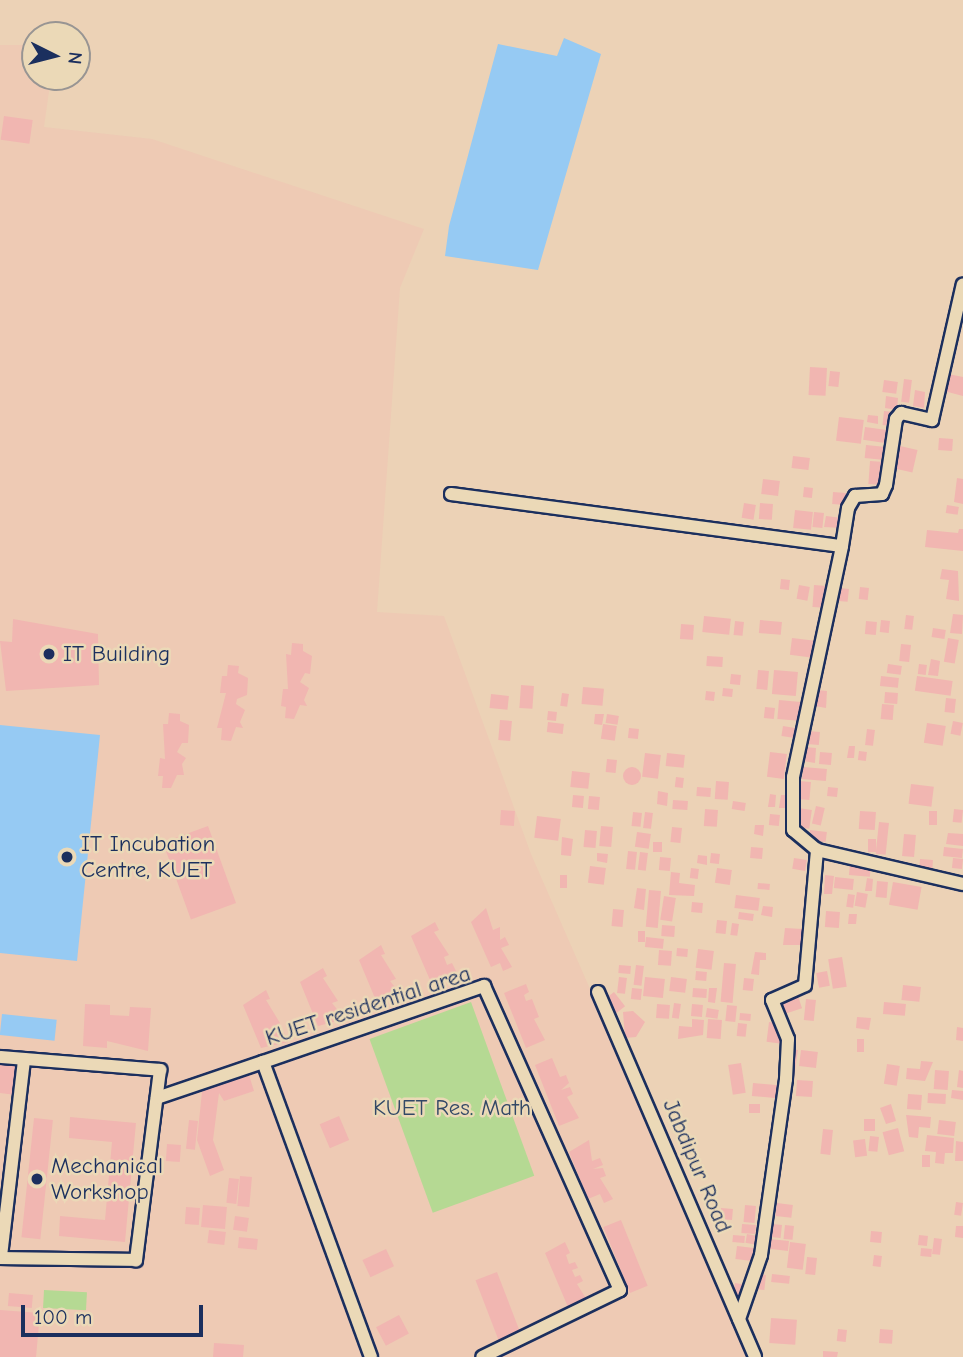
<!DOCTYPE html>
<html>
<head>
<meta charset="utf-8">
<style>
  body { margin:0 }
  #map { position:relative; width:963px; height:1357px; overflow:hidden; background:#ecd2b6; font-family:"Comic Neue",sans-serif }
  div>[style] { position:absolute }
  [style*='--x'] { left:calc(var(--x)*1px); top:calc(var(--y)*1px); width:calc(var(--w)*1px); rotate:calc(var(--a)*1deg) }
  .built>* { inset:0; background:#eecab4 }
  .green>* { inset:0; background:#b5d993; transform-origin:0 0 }
  .water>* { inset:0; background:#96caf3; transform-origin:0 0 }
  .building>* { inset:0; background:#f1b6b1; transform-origin:0 0 }
  .round { border-radius:50% }
  .roads { filter:drop-shadow(2px 0 #1b2f5e) drop-shadow(-2px 0 #1b2f5e) drop-shadow(0 2px #1b2f5e) drop-shadow(0 -2px #1b2f5e) }
  .minor>* { height:12px; margin:-6px; padding:0 6px; transform-origin:6px; border-radius:6px; background:#ebd9b7 }
  .dots>* { width:19px; height:19px; translate:-50% -50%; box-sizing:border-box; border:4px solid #ebd9b7; border-radius:50% }
  span { translate:-50% -50%; white-space:nowrap; text-align:center; line-height:1.15; -webkit-text-stroke:5px #ebd9b7; paint-order:stroke }
  .poi-label { font-size:23px; color:#1b2f5e }
  .left { translate:0 -50%; text-align:left }
  .street-label { font-size:23px; color:#1b2f5e }
  .park-label { font-size:23px; color:#324866 }
  .north { position:absolute; left:21px; top:21px; width:70px; height:70px; box-sizing:border-box; background:#ebd9b7; border:2px solid #989593; border-radius:50%; rotate:96deg; font-size:19px; font-weight:700; line-height:28px; text-align:center; color:#1b2f5e }
  .north::after { content:''; display:block; margin:auto; width:24px; height:32px; background:#1b2f5e; clip-path:polygon(50% 0,100% 100%,50% 72%,0 100%) }
  .scale { position:absolute; left:21px; top:1305px; width:182px; height:32px; box-sizing:border-box; border:4px solid #1b2f5e; border-top:0; padding-left:9px; font-size:21px; line-height:24px; white-space:nowrap; color:#1b2f5e; -webkit-text-stroke:5px #ebd9b7; paint-order:stroke }
</style>
</head>
<body>
<div id="map">
  <div class="built">
    <i style="clip-path:polygon(0 45px,35px 45px,35px 77px,51px 77px,44px 127px,152px 139px,424px 229px,400px 288px,377px 612px,444px 616px,531px 854px,751px 1357px,0 1357px)"></i>
  </div>
  <div class="green">
    <i style="left:471px;top:1002px;width:185px;height:108px;rotate:70deg"></i>
    <i style="left:44px;top:1290px;width:43px;height:18px;rotate:3deg"></i>
  </div>
  <div class="water">
    <i style="clip-path:polygon(564px 38px,601px 54px,538px 270px,445px 256px,449px 226px,498px 44px,557px 56px)"></i>
    <i style="clip-path:polygon(0 725px,100px 735px,77px 961px,0 953px)"></i>
    <i style="left:2px;top:1014px;width:55px;height:21px;rotate:6deg"></i>
  </div>
  <div class="building">
    <i style="left:4px;top:116px;width:29px;height:24px;rotate:8deg"></i>
    <i style="left:810px;top:367px;width:17px;height:28px;rotate:3deg"></i>
    <i style="left:830px;top:371px;width:10px;height:15px;rotate:6deg"></i>
    <i style="clip-path:polygon(948px 374px,963px 377px,963px 396px,944px 391px)"></i>
    <i style="left:904px;top:379px;width:8px;height:23px;rotate:7deg"></i>
    <i style="left:884px;top:380px;width:14px;height:12px;rotate:8deg"></i>
    <i style="clip-path:polygon(915px 390px,925px 392px,924px 408px,913px 406px)"></i>
    <i style="clip-path:polygon(886px 396px,898px 398px,897px 410px,885px 408px)"></i>
    <i style="left:884px;top:411px;width:10px;height:14px;rotate:6deg"></i>
    <i style="clip-path:polygon(868px 415px,878px 416px,878px 424px,867px 422px)"></i>
    <i style="left:839px;top:417px;width:25px;height:24px;rotate:7deg"></i>
    <i style="left:865px;top:427px;width:22px;height:13px;rotate:8deg"></i>
    <i style="left:939px;top:438px;width:14px;height:12px;rotate:4deg"></i>
    <i style="left:866px;top:445px;width:20px;height:13px;rotate:6deg"></i>
    <i style="left:900px;top:446px;width:18px;height:23px;rotate:13deg"></i>
    <i style="left:793px;top:456px;width:17px;height:12px;rotate:7deg"></i>
    <i style="left:870px;top:461px;width:14px;height:23px;rotate:4deg"></i>
    <i style="clip-path:polygon(957px 478px,963px 479px,963px 504px,954px 502px)"></i>
    <i style="left:763px;top:479px;width:17px;height:15px;rotate:7deg"></i>
    <i style="left:804px;top:487px;width:9px;height:10px;rotate:6deg"></i>
    <i style="left:833px;top:492px;width:13px;height:12px;rotate:4deg"></i>
    <i style="left:744px;top:503px;width:12px;height:15px;rotate:9deg"></i>
    <i style="left:760px;top:503px;width:13px;height:16px;rotate:4deg"></i>
    <i style="left:947px;top:505px;width:12px;height:8px;rotate:9deg"></i>
    <i style="left:795px;top:510px;width:18px;height:18px;rotate:6deg"></i>
    <i style="left:814px;top:512px;width:10px;height:15px;rotate:6deg"></i>
    <i style="clip-path:polygon(826px 516px,842px 518px,841px 528px,824px 527px)"></i>
    <i style="clip-path:polygon(959px 529px,963px 529px,963px 551px,925px 547px,927px 530px,958px 533px)"></i>
    <i style="clip-path:polygon(942px 569px,958px 571px,959px 601px,946px 599px,949px 580px,940px 579px)"></i>
    <i style="left:781px;top:579px;width:9px;height:10px;rotate:6deg"></i>
    <i style="left:799px;top:585px;width:11px;height:14px;rotate:10deg"></i>
    <i style="left:814px;top:585px;width:13px;height:22px;rotate:4deg"></i>
    <i style="left:860px;top:587px;width:9px;height:12px;rotate:6deg"></i>
    <i style="left:840px;top:588px;width:9px;height:13px;rotate:6deg"></i>
    <i style="clip-path:polygon(953px 614px,963px 615px,962px 634px,950px 633px)"></i>
    <i style="left:906px;top:615px;width:8px;height:14px;rotate:7deg"></i>
    <i style="left:704px;top:616px;width:27px;height:16px;rotate:6deg"></i>
    <i style="clip-path:polygon(13px 619px,98px 634px,99px 685px,6px 691px,0 641px,12px 642px)"></i>
    <i style="left:760px;top:620px;width:22px;height:13px;rotate:5deg"></i>
    <i style="left:881px;top:620px;width:9px;height:12px;rotate:6deg"></i>
    <i style="left:735px;top:621px;width:9px;height:14px;rotate:6deg"></i>
    <i style="left:866px;top:621px;width:11px;height:13px;rotate:5deg"></i>
    <i style="left:681px;top:624px;width:13px;height:15px;rotate:4deg"></i>
    <i style="left:933px;top:628px;width:13px;height:9px;rotate:9deg"></i>
    <i style="left:792px;top:638px;width:23px;height:17px;rotate:7deg"></i>
    <i style="left:948px;top:638px;width:11px;height:24px;rotate:10deg"></i>
    <i style="clip-path:polygon(292px 643px,303px 644px,303px 651px,312px 656px,310px 674px,305px 673px,300px 682px,309px 688px,304px 700px,307px 706px,300px 705px,294px 719px,285px 718px,286px 707px,281px 706px,283px 689px,288px 689px,286px 654px,291px 655px)"></i>
    <i style="left:901px;top:644px;width:10px;height:17px;rotate:6deg"></i>
    <i style="left:707px;top:656px;width:16px;height:10px;rotate:4deg"></i>
    <i style="clip-path:polygon(931px 659px,940px 661px,938px 676px,928px 675px)"></i>
    <i style="left:888px;top:664px;width:14px;height:9px;rotate:8deg"></i>
    <i style="left:919px;top:664px;width:8px;height:10px;rotate:7deg"></i>
    <i style="clip-path:polygon(228px 665px,239px 666px,238px 673px,248px 678px,247px 695px,237px 699px,236px 704px,245px 710px,240px 722px,243px 728px,236px 727px,231px 741px,221px 740px,222px 728px,217px 728px,226px 693px,220px 693px,222px 676px,227px 676px)"></i>
    <i style="left:758px;top:670px;width:11px;height:19px;rotate:5deg"></i>
    <i style="left:774px;top:670px;width:24px;height:24px;rotate:5deg"></i>
    <i style="left:731px;top:674px;width:10px;height:10px;rotate:6deg"></i>
    <i style="left:881px;top:676px;width:18px;height:10px;rotate:6deg"></i>
    <i style="left:917px;top:676px;width:36px;height:15px;rotate:8deg"></i>
    <i style="left:521px;top:685px;width:13px;height:23px;rotate:4deg"></i>
    <i style="left:583px;top:687px;width:21px;height:17px;rotate:5deg"></i>
    <i style="left:723px;top:688px;width:10px;height:8px;rotate:6deg"></i>
    <i style="clip-path:polygon(817px 690px,827px 691px,826px 708px,815px 706px)"></i>
    <i style="left:706px;top:691px;width:9px;height:9px;rotate:6deg"></i>
    <i style="left:885px;top:692px;width:13px;height:11px;rotate:4deg"></i>
    <i style="left:562px;top:693px;width:7px;height:13px;rotate:8deg"></i>
    <i style="left:491px;top:694px;width:18px;height:14px;rotate:6deg"></i>
    <i style="left:946px;top:698px;width:10px;height:14px;rotate:6deg"></i>
    <i style="left:779px;top:700px;width:22px;height:19px;rotate:5deg"></i>
    <i style="left:882px;top:704px;width:12px;height:15px;rotate:5deg"></i>
    <i style="left:765px;top:707px;width:10px;height:11px;rotate:6deg"></i>
    <i style="left:548px;top:711px;width:9px;height:9px;rotate:6deg"></i>
    <i style="clip-path:polygon(169px 713px,180px 714px,180px 721px,189px 725px,188px 743px,182px 743px,177px 752px,186px 758px,182px 764px,184px 775px,177px 775px,171px 788px,162px 788px,163px 776px,158px 776px,160px 758px,165px 759px,163px 724px,168px 724px)"></i>
    <i style="clip-path:polygon(595px 714px,604px 714px,602px 725px,594px 724px)"></i>
    <i style="left:607px;top:714px;width:12px;height:9px;rotate:9deg"></i>
    <i style="left:500px;top:720px;width:12px;height:20px;rotate:5deg"></i>
    <i style="left:953px;top:721px;width:10px;height:13px;rotate:11deg"></i>
    <i style="left:548px;top:722px;width:16px;height:10px;rotate:7deg"></i>
    <i style="left:927px;top:723px;width:19px;height:20px;rotate:9deg"></i>
    <i style="left:603px;top:724px;width:14px;height:15px;rotate:8deg"></i>
    <i style="left:783px;top:726px;width:12px;height:10px;rotate:9deg"></i>
    <i style="left:629px;top:728px;width:10px;height:10px;rotate:6deg"></i>
    <i style="left:867px;top:729px;width:8px;height:16px;rotate:7deg"></i>
    <i style="left:808px;top:731px;width:12px;height:13px;rotate:5deg"></i>
    <i style="clip-path:polygon(849px 746px,855px 746px,854px 758px,847px 758px)"></i>
    <i style="clip-path:polygon(805px 747px,816px 748px,815px 763px,803px 761px)"></i>
    <i style="left:859px;top:751px;width:8px;height:9px;rotate:7deg"></i>
    <i style="left:770px;top:752px;width:17px;height:25px;rotate:7deg"></i>
    <i style="left:820px;top:752px;width:12px;height:12px;rotate:5deg"></i>
    <i style="left:645px;top:753px;width:16px;height:24px;rotate:7deg"></i>
    <i style="left:667px;top:753px;width:18px;height:13px;rotate:6deg"></i>
    <i style="left:607px;top:759px;width:10px;height:13px;rotate:6deg"></i>
    <i class="round" style="left:623px;top:767px;width:18px;height:18px"></i>
    <i style="left:803px;top:767px;width:24px;height:12px;rotate:5deg"></i>
    <i style="left:572px;top:771px;width:18px;height:16px;rotate:6deg"></i>
    <i style="left:676px;top:777px;width:8px;height:10px;rotate:7deg"></i>
    <i style="left:716px;top:781px;width:13px;height:18px;rotate:4deg"></i>
    <i style="left:799px;top:781px;width:12px;height:18px;rotate:5deg"></i>
    <i style="left:911px;top:784px;width:23px;height:20px;rotate:7deg"></i>
    <i style="left:697px;top:787px;width:14px;height:9px;rotate:4deg"></i>
    <i style="left:828px;top:787px;width:10px;height:9px;rotate:6deg"></i>
    <i style="clip-path:polygon(658px 791px,668px 793px,667px 806px,657px 804px)"></i>
    <i style="clip-path:polygon(770px 794px,776px 795px,775px 807px,768px 807px)"></i>
    <i style="left:573px;top:795px;width:11px;height:12px;rotate:5deg"></i>
    <i style="clip-path:polygon(781px 795px,787px 795px,786px 808px,779px 808px)"></i>
    <i style="left:589px;top:796px;width:11px;height:13px;rotate:5deg"></i>
    <i style="left:673px;top:800px;width:15px;height:9px;rotate:4deg"></i>
    <i style="left:733px;top:801px;width:13px;height:8px;rotate:9deg"></i>
    <i style="left:816px;top:806px;width:9px;height:18px;rotate:13deg"></i>
    <i style="left:798px;top:808px;width:14px;height:19px;rotate:8deg"></i>
    <i style="left:705px;top:809px;width:13px;height:17px;rotate:4deg"></i>
    <i style="left:954px;top:809px;width:9px;height:13px;rotate:6deg"></i>
    <i style="left:501px;top:810px;width:14px;height:15px;rotate:4deg"></i>
    <i style="left:860px;top:811px;width:16px;height:18px;rotate:4deg"></i>
    <i style="left:929px;top:811px;width:8px;height:14px"></i>
    <i style="left:633px;top:812px;width:9px;height:14px;rotate:6deg"></i>
    <i style="left:645px;top:812px;width:8px;height:16px;rotate:7deg"></i>
    <i style="left:770px;top:814px;width:10px;height:11px;rotate:6deg"></i>
    <i style="left:537px;top:816px;width:24px;height:22px;rotate:7deg"></i>
    <i style="left:879px;top:822px;width:10px;height:32px;rotate:6deg"></i>
    <i style="clip-path:polygon(755px 825px,764px 825px,763px 836px,754px 834px)"></i>
    <i style="left:208px;top:826px;width:82px;height:48px;rotate:70deg"></i>
    <i style="left:601px;top:826px;width:12px;height:20px;rotate:5deg"></i>
    <i style="left:672px;top:827px;width:10px;height:15px;rotate:6deg"></i>
    <i style="left:585px;top:830px;width:12px;height:17px;rotate:5deg"></i>
    <i style="left:810px;top:830px;width:17px;height:10px;rotate:7deg"></i>
    <i style="left:637px;top:832px;width:14px;height:15px;rotate:8deg"></i>
    <i style="clip-path:polygon(948px 833px,963px 834px,963px 846px,946px 844px)"></i>
    <i style="left:904px;top:834px;width:12px;height:22px;rotate:5deg"></i>
    <i style="clip-path:polygon(562px 837px,573px 839px,571px 856px,561px 855px)"></i>
    <i style="left:868px;top:839px;width:8px;height:13px"></i>
    <i style="left:653px;top:842px;width:9px;height:10px"></i>
    <i style="left:751px;top:847px;width:12px;height:11px;rotate:5deg"></i>
    <i style="left:944px;top:847px;width:19px;height:9px;rotate:6deg"></i>
    <i style="left:628px;top:851px;width:9px;height:18px;rotate:6deg"></i>
    <i style="left:640px;top:852px;width:8px;height:18px;rotate:7deg"></i>
    <i style="clip-path:polygon(597px 853px,608px 854px,607px 863px,597px 861px)"></i>
    <i style="left:711px;top:853px;width:9px;height:10px;rotate:6deg"></i>
    <i style="clip-path:polygon(698px 855px,707px 856px,707px 865px,697px 863px)"></i>
    <i style="left:660px;top:857px;width:11px;height:13px;rotate:5deg"></i>
    <i style="left:794px;top:858px;width:13px;height:11px;rotate:9deg"></i>
    <i style="left:953px;top:858px;width:10px;height:10px;rotate:6deg"></i>
    <i style="left:920px;top:859px;width:13px;height:9px;rotate:4deg"></i>
    <i style="left:850px;top:863px;width:21px;height:12px;rotate:5deg"></i>
    <i style="left:590px;top:866px;width:16px;height:17px;rotate:7deg"></i>
    <i style="left:691px;top:868px;width:8px;height:10px;rotate:7deg"></i>
    <i style="left:717px;top:868px;width:15px;height:15px;rotate:8deg"></i>
    <i style="clip-path:polygon(671px 872px,680px 873px,679px 883px,695px 885px,694px 896px,669px 895px)"></i>
    <i style="left:560px;top:875px;width:7px;height:13px"></i>
    <i style="clip-path:polygon(825px 875px,834px 876px,832px 894px,824px 894px)"></i>
    <i style="left:835px;top:877px;width:19px;height:11px;rotate:6deg"></i>
    <i style="clip-path:polygon(867px 878px,873px 879px,872px 891px,865px 891px)"></i>
    <i style="left:877px;top:881px;width:11px;height:16px;rotate:5deg"></i>
    <i style="left:893px;top:882px;width:29px;height:23px;rotate:10deg"></i>
    <i style="left:758px;top:883px;width:12px;height:6px;rotate:5deg"></i>
    <i style="clip-path:polygon(637px 888px,646px 889px,644px 910px,634px 908px)"></i>
    <i style="left:649px;top:890px;width:12px;height:37px;rotate:5deg"></i>
    <i style="left:857px;top:892px;width:11px;height:14px;rotate:10deg"></i>
    <i style="left:848px;top:894px;width:7px;height:13px;rotate:8deg"></i>
    <i style="left:736px;top:895px;width:24px;height:13px;rotate:7deg"></i>
    <i style="left:664px;top:896px;width:12px;height:24px;rotate:9deg"></i>
    <i style="left:692px;top:902px;width:11px;height:10px;rotate:5deg"></i>
    <i style="clip-path:polygon(763px 906px,773px 907px,772px 917px,761px 915px)"></i>
    <i style="clip-path:polygon(486px 908px,493px 930px,500px 927px,500px 940px,505px 937px,509px 945px,501px 948px,512px 967px,503px 971px,500px 963px,491px 967px,471px 922px)"></i>
    <i style="left:613px;top:909px;width:11px;height:17px;rotate:5deg"></i>
    <i style="left:826px;top:911px;width:14px;height:16px;rotate:4deg"></i>
    <i style="left:739px;top:912px;width:15px;height:7px;rotate:8deg"></i>
    <i style="clip-path:polygon(849px 914px,857px 914px,856px 924px,848px 924px)"></i>
    <i style="left:717px;top:920px;width:10px;height:13px;rotate:6deg"></i>
    <i style="clip-path:polygon(435px 922px,439px 930px,434px 932px,449px 955px,444px 957px,447px 965px,452px 963px,457px 973px,430px 980px,411px 936px)"></i>
    <i style="left:732px;top:923px;width:7px;height:12px;rotate:8deg"></i>
    <i style="left:662px;top:925px;width:13px;height:11px;rotate:4deg"></i>
    <i style="clip-path:polygon(785px 928px,803px 929px,803px 945px,783px 945px)"></i>
    <i style="left:638px;top:931px;width:7px;height:11px"></i>
    <i style="left:646px;top:937px;width:18px;height:10px;rotate:6deg"></i>
    <i style="clip-path:polygon(381px 945px,385px 954px,381px 955px,396px 979px,390px 981px,403px 997px,377px 1003px,359px 960px)"></i>
    <i style="left:677px;top:948px;width:11px;height:8px;rotate:5deg"></i>
    <i style="left:698px;top:949px;width:16px;height:19px;rotate:7deg"></i>
    <i style="left:659px;top:950px;width:13px;height:15px;rotate:4deg"></i>
    <i style="clip-path:polygon(755px 952px,766px 953px,766px 960px,760px 960px,759px 975px,751px 974px)"></i>
    <i style="left:842px;top:957px;width:30px;height:14px;rotate:81deg"></i>
    <i style="left:724px;top:963px;width:12px;height:39px;rotate:5deg"></i>
    <i style="left:619px;top:965px;width:12px;height:8px;rotate:5deg"></i>
    <i style="left:636px;top:965px;width:8px;height:20px;rotate:7deg"></i>
    <i style="clip-path:polygon(323px 968px,327px 976px,323px 978px,338px 1001px,332px 1003px,345px 1019px,318px 1026px,300px 982px)"></i>
    <i style="left:696px;top:971px;width:11px;height:9px;rotate:5deg"></i>
    <i style="left:827px;top:971px;width:15px;height:11px;rotate:79deg"></i>
    <i style="left:619px;top:977px;width:8px;height:16px;rotate:7deg"></i>
    <i style="left:645px;top:977px;width:20px;height:19px;rotate:6deg"></i>
    <i style="left:671px;top:977px;width:16px;height:14px;rotate:7deg"></i>
    <i style="left:744px;top:978px;width:10px;height:12px;rotate:6deg"></i>
    <i style="clip-path:polygon(526px 984px,529px 992px,524px 995px,526px 1001px,532px 999px,539px 1017px,534px 1019px,545px 1040px,526px 1048px,504px 993px)"></i>
    <i style="left:903px;top:985px;width:18px;height:15px;rotate:6deg"></i>
    <i style="left:632px;top:988px;width:10px;height:11px;rotate:6deg"></i>
    <i style="left:693px;top:988px;width:14px;height:9px;rotate:4deg"></i>
    <i style="clip-path:polygon(709px 988px,717px 988px,715px 1003px,708px 1002px)"></i>
    <i style="clip-path:polygon(266px 990px,270px 999px,266px 1000px,280px 1023px,275px 1026px,278px 1034px,284px 1032px,288px 1042px,261px 1048px,243px 1005px)"></i>
    <i style="left:614px;top:992px;width:18px;height:11px;rotate:52deg"></i>
    <i style="left:798px;top:996px;width:13px;height:21px;rotate:72deg"></i>
    <i style="left:806px;top:999px;width:10px;height:21px;rotate:6deg"></i>
    <i style="left:884px;top:1002px;width:22px;height:12px;rotate:5deg"></i>
    <i style="left:674px;top:1003px;width:7px;height:15px;rotate:8deg"></i>
    <i style="clip-path:polygon(85px 1004px,110px 1005px,110px 1015px,129px 1016px,130px 1007px,151px 1008px,148px 1051px,107px 1041px,107px 1048px,83px 1046px)"></i>
    <i style="left:657px;top:1004px;width:13px;height:14px;rotate:4deg"></i>
    <i style="left:692px;top:1004px;width:11px;height:12px;rotate:5deg"></i>
    <i style="left:727px;top:1005px;width:10px;height:16px;rotate:6deg"></i>
    <i style="left:707px;top:1008px;width:12px;height:9px;rotate:9deg"></i>
    <i style="clip-path:polygon(633px 1011px,645px 1022px,636px 1037px,625px 1038px,623px 1012px)"></i>
    <i style="left:740px;top:1013px;width:11px;height:7px;rotate:5deg"></i>
    <i style="clip-path:polygon(857px 1017px,871px 1018px,869px 1030px,856px 1028px)"></i>
    <i style="clip-path:polygon(692px 1019px,704px 1020px,703px 1035px,678px 1039px,679px 1026px,692px 1027px)"></i>
    <i style="left:708px;top:1019px;width:14px;height:19px;rotate:4deg"></i>
    <i style="left:769px;top:1022px;width:17px;height:20px;rotate:7deg"></i>
    <i style="left:738px;top:1023px;width:9px;height:13px;rotate:6deg"></i>
    <i style="clip-path:polygon(957px 1027px,963px 1028px,963px 1041px,956px 1040px)"></i>
    <i style="left:857px;top:1039px;width:7px;height:13px"></i>
    <i style="left:784px;top:1048px;width:14px;height:56px;rotate:8deg"></i>
    <i style="left:801px;top:1050px;width:17px;height:16px;rotate:7deg"></i>
    <i style="clip-path:polygon(552px 1058px,560px 1077px,566px 1075px,569px 1083px,561px 1090px,570px 1087px,573px 1094px,567px 1097px,579px 1118px,559px 1126px,535px 1065px)"></i>
    <i style="clip-path:polygon(921px 1061px,933px 1062px,925px 1081px,906px 1079px,907px 1068px,920px 1069px)"></i>
    <i style="left:741px;top:1063px;width:30px;height:13px;rotate:81deg"></i>
    <i style="clip-path:polygon(0 1064px,19px 1066px,16px 1095px,0 1093px)"></i>
    <i style="left:887px;top:1064px;width:13px;height:20px;rotate:9deg"></i>
    <i style="left:935px;top:1070px;width:14px;height:19px;rotate:4deg"></i>
    <i style="clip-path:polygon(959px 1070px,963px 1071px,963px 1088px,957px 1087px)"></i>
    <i style="clip-path:polygon(249px 1075px,254px 1091px,224px 1101px,219px 1093px,213px 1140px,224px 1170px,210px 1176px,197px 1140px,202px 1092px,210px 1085px)"></i>
    <i style="left:797px;top:1080px;width:16px;height:16px;rotate:4deg"></i>
    <i style="left:753px;top:1083px;width:25px;height:13px;rotate:5deg"></i>
    <i style="clip-path:polygon(952px 1090px,963px 1091px,963px 1100px,951px 1098px)"></i>
    <i style="left:928px;top:1093px;width:18px;height:10px;rotate:3deg"></i>
    <i style="left:908px;top:1094px;width:14px;height:15px;rotate:4deg"></i>
    <i style="left:749px;top:1104px;width:11px;height:9px"></i>
    <i style="clip-path:polygon(891px 1104px,896px 1121px,886px 1124px,880px 1108px)"></i>
    <i style="clip-path:polygon(906px 1115px,931px 1117px,930px 1128px,919px 1127px,918px 1138px,909px 1137px)"></i>
    <i style="left:339px;top:1116px;width:26px;height:21px;rotate:67deg"></i>
    <i style="clip-path:polygon(70px 1117px,136px 1123px,125px 1242px,59px 1236px,60px 1216px,105px 1220px,112px 1142px,69px 1138px)"></i>
    <i style="left:34px;top:1118px;width:19px;height:120px;rotate:6deg"></i>
    <i style="left:864px;top:1119px;width:11px;height:12px"></i>
    <i style="left:189px;top:1120px;width:9px;height:29px;rotate:6deg"></i>
    <i style="left:939px;top:1120px;width:17px;height:14px;rotate:7deg"></i>
    <i style="left:898px;top:1128px;width:24px;height:16px;rotate:75deg"></i>
    <i style="left:823px;top:1129px;width:10px;height:25px;rotate:6deg"></i>
    <i style="clip-path:polygon(927px 1135px,954px 1138px,953px 1153px,945px 1153px,944px 1164px,935px 1163px,936px 1152px,925px 1151px)"></i>
    <i style="left:870px;top:1136px;width:9px;height:15px;rotate:6deg"></i>
    <i style="left:865px;top:1139px;width:17px;height:12px;rotate:83deg"></i>
    <i style="clip-path:polygon(589px 1140px,592px 1161px,600px 1158px,603px 1165px,593px 1169px,603px 1168px,606px 1176px,600px 1178px,613px 1199px,604px 1203px,600px 1194px,588px 1199px,569px 1152px)"></i>
    <i style="clip-path:polygon(956px 1141px,963px 1142px,963px 1161px,955px 1161px)"></i>
    <i style="left:167px;top:1144px;width:14px;height:17px;rotate:4deg"></i>
    <i style="left:922px;top:1155px;width:8px;height:12px"></i>
    <i style="left:240px;top:1176px;width:12px;height:30px;rotate:5deg"></i>
    <i style="left:229px;top:1178px;width:10px;height:25px;rotate:6deg"></i>
    <i style="left:956px;top:1202px;width:7px;height:13px;rotate:8deg"></i>
    <i style="left:777px;top:1203px;width:16px;height:13px;rotate:7deg"></i>
    <i style="left:203px;top:1205px;width:24px;height:22px;rotate:5deg"></i>
    <i style="left:745px;top:1205px;width:11px;height:17px;rotate:5deg"></i>
    <i style="left:186px;top:1207px;width:14px;height:17px;rotate:4deg"></i>
    <i style="left:721px;top:1208px;width:12px;height:11px;rotate:5deg"></i>
    <i style="left:235px;top:1216px;width:14px;height:14px;rotate:8deg"></i>
    <i style="left:621px;top:1220px;width:71px;height:19px;rotate:68deg"></i>
    <i style="left:742px;top:1224px;width:14px;height:9px;rotate:4deg"></i>
    <i style="left:772px;top:1224px;width:10px;height:13px;rotate:6deg"></i>
    <i style="left:785px;top:1225px;width:9px;height:14px;rotate:6deg"></i>
    <i style="clip-path:polygon(956px 1226px,963px 1226px,963px 1238px,955px 1237px)"></i>
    <i style="left:209px;top:1230px;width:17px;height:13px;rotate:7deg"></i>
    <i style="left:871px;top:1231px;width:11px;height:11px;rotate:5deg"></i>
    <i style="left:747px;top:1234px;width:11px;height:9px;rotate:10deg"></i>
    <i style="left:733px;top:1235px;width:12px;height:7px;rotate:5deg"></i>
    <i style="left:919px;top:1235px;width:9px;height:10px;rotate:6deg"></i>
    <i style="left:239px;top:1237px;width:19px;height:11px;rotate:6deg"></i>
    <i style="left:934px;top:1238px;width:8px;height:16px;rotate:7deg"></i>
    <i style="clip-path:polygon(769px 1239px,789px 1241px,788px 1251px,763px 1248px)"></i>
    <i style="clip-path:polygon(565px 1242px,570px 1253px,566px 1255px,569px 1264px,575px 1262px,578px 1268px,572px 1270px,575px 1277px,580px 1275px,583px 1281px,577px 1284px,590px 1305px,582px 1309px,579px 1302px,568px 1307px,545px 1253px)"></i>
    <i style="left:790px;top:1242px;width:16px;height:26px;rotate:7deg"></i>
    <i style="left:737px;top:1246px;width:17px;height:13px;rotate:7deg"></i>
    <i style="left:921px;top:1248px;width:11px;height:8px;rotate:5deg"></i>
    <i style="left:386px;top:1249px;width:19px;height:26px;rotate:65deg"></i>
    <i style="left:874px;top:1255px;width:8px;height:11px;rotate:7deg"></i>
    <i style="left:807px;top:1257px;width:10px;height:17px;rotate:6deg"></i>
    <i style="left:497px;top:1272px;width:66px;height:23px;rotate:69deg"></i>
    <i style="left:756px;top:1274px;width:10px;height:15px;rotate:6deg"></i>
    <i style="left:772px;top:1274px;width:18px;height:8px;rotate:6deg"></i>
    <i style="left:735px;top:1283px;width:12px;height:12px;rotate:9deg"></i>
    <i style="left:9px;top:1293px;width:24px;height:13px;rotate:5deg"></i>
    <i style="clip-path:polygon(0 1310px,40px 1313px,36px 1357px,0 1357px)"></i>
    <i style="left:399px;top:1315px;width:21px;height:26px;rotate:62deg"></i>
    <i style="left:771px;top:1318px;width:26px;height:25px;rotate:4deg"></i>
    <i style="left:838px;top:1329px;width:9px;height:12px;rotate:6deg"></i>
    <i style="left:880px;top:1329px;width:13px;height:14px;rotate:4deg"></i>
    <i style="clip-path:polygon(214px 1343px,244px 1345px,243px 1357px,213px 1357px)"></i>
    <i style="clip-path:polygon(823px 1351px,838px 1352px,837px 1357px,823px 1357px)"></i>
  </div>
  <div class="roads">
    <div class="minor">
      <i style="--x:451;--y:494;--w:394;--a:7.6"></i>
      <i style="--x:842;--y:546;--w:38;--a:-81"></i>
      <i style="--x:848;--y:508;--w:14;--a:-60"></i>
      <i style="--x:855;--y:496;--w:27;--a:-4"></i>
      <i style="--x:882;--y:494;--w:10;--a:-66"></i>
      <i style="--x:886;--y:485;--w:67;--a:-81.4"></i>
      <i style="--x:896;--y:419;--w:8;--a:-50"></i>
      <i style="--x:901;--y:413;--w:32;--a:13"></i>
      <i style="--x:932;--y:420;--w:139;--a:-77.2"></i>
      <i style="--x:817;--y:850;--w:31;--a:-140"></i>
      <i style="--x:793;--y:830;--w:53;--a:-90"></i>
      <i style="--x:793;--y:777;--w:236;--a:-78"></i>
      <i style="--x:598;--y:992;--w:397;--a:66.7"></i>
      <i style="--x:0;--y:1057;--w:161;--a:4.6"></i>
      <i style="--x:160;--y:1070;--w:192;--a:97.2"></i>
      <i style="--x:136;--y:1260;--w:136;--a:-179.2"></i>
      <i style="--x:157;--y:1098;--w:112;--a:-18.8"></i>
      <i style="--x:1;--y:1256;--w:198;--a:-83.3"></i>
      <i style="--x:739;--y:1319;--w:68;--a:-71"></i>
      <i style="--x:761;--y:1255;--w:178;--a:-81.9"></i>
      <i style="--x:786;--y:1079;--w:40;--a:-87.1"></i>
      <i style="--x:788;--y:1039;--w:42;--a:-112.3"></i>
      <i style="--x:772;--y:1000;--w:36;--a:-24"></i>
      <i style="--x:805;--y:985;--w:136;--a:-84.9"></i>
      <i style="--x:817;--y:850;--w:150;--a:13.1"></i>
      <i style="--x:371;--y:1357;--w:314;--a:-110.1"></i>
      <i style="--x:263;--y:1062;--w:234;--a:-19"></i>
      <i style="--x:484;--y:986;--w:333;--a:65.9"></i>
      <i style="--x:620;--y:1290;--w:153;--a:154.1"></i>
    </div>
  </div>
  <div class="dots">
    <i style="left:49px;top:654px;background:#1b2f5e"></i>
    <i style="left:67px;top:857px;background:#1b2f5e"></i>
    <i style="left:37px;top:1179px;background:#1b2f5e"></i>
  </div>
  <div class="poi-label">
    <span class="left" style="left:63px;top:654px">IT Building</span>
    <span class="left" style="left:81px;top:857px">IT Incubation<br>Centre, KUET</span>
    <span class="left" style="left:51px;top:1179px">Mechanical<br>Workshop</span>
  </div>
  <div class="street-label">
    <span style="left:368px;top:1006px;rotate:-18deg">KUET residential area</span>
    <span style="left:697px;top:1166px;rotate:67deg">Jabdipur Road</span>
  </div>
  <div class="park-label">
    <span style="left:452px;top:1108px">KUET Res. Math</span>
  </div>
  <div class="north">N</div>
  <div class="scale">100 m</div>
</div>
</body>
</html>
